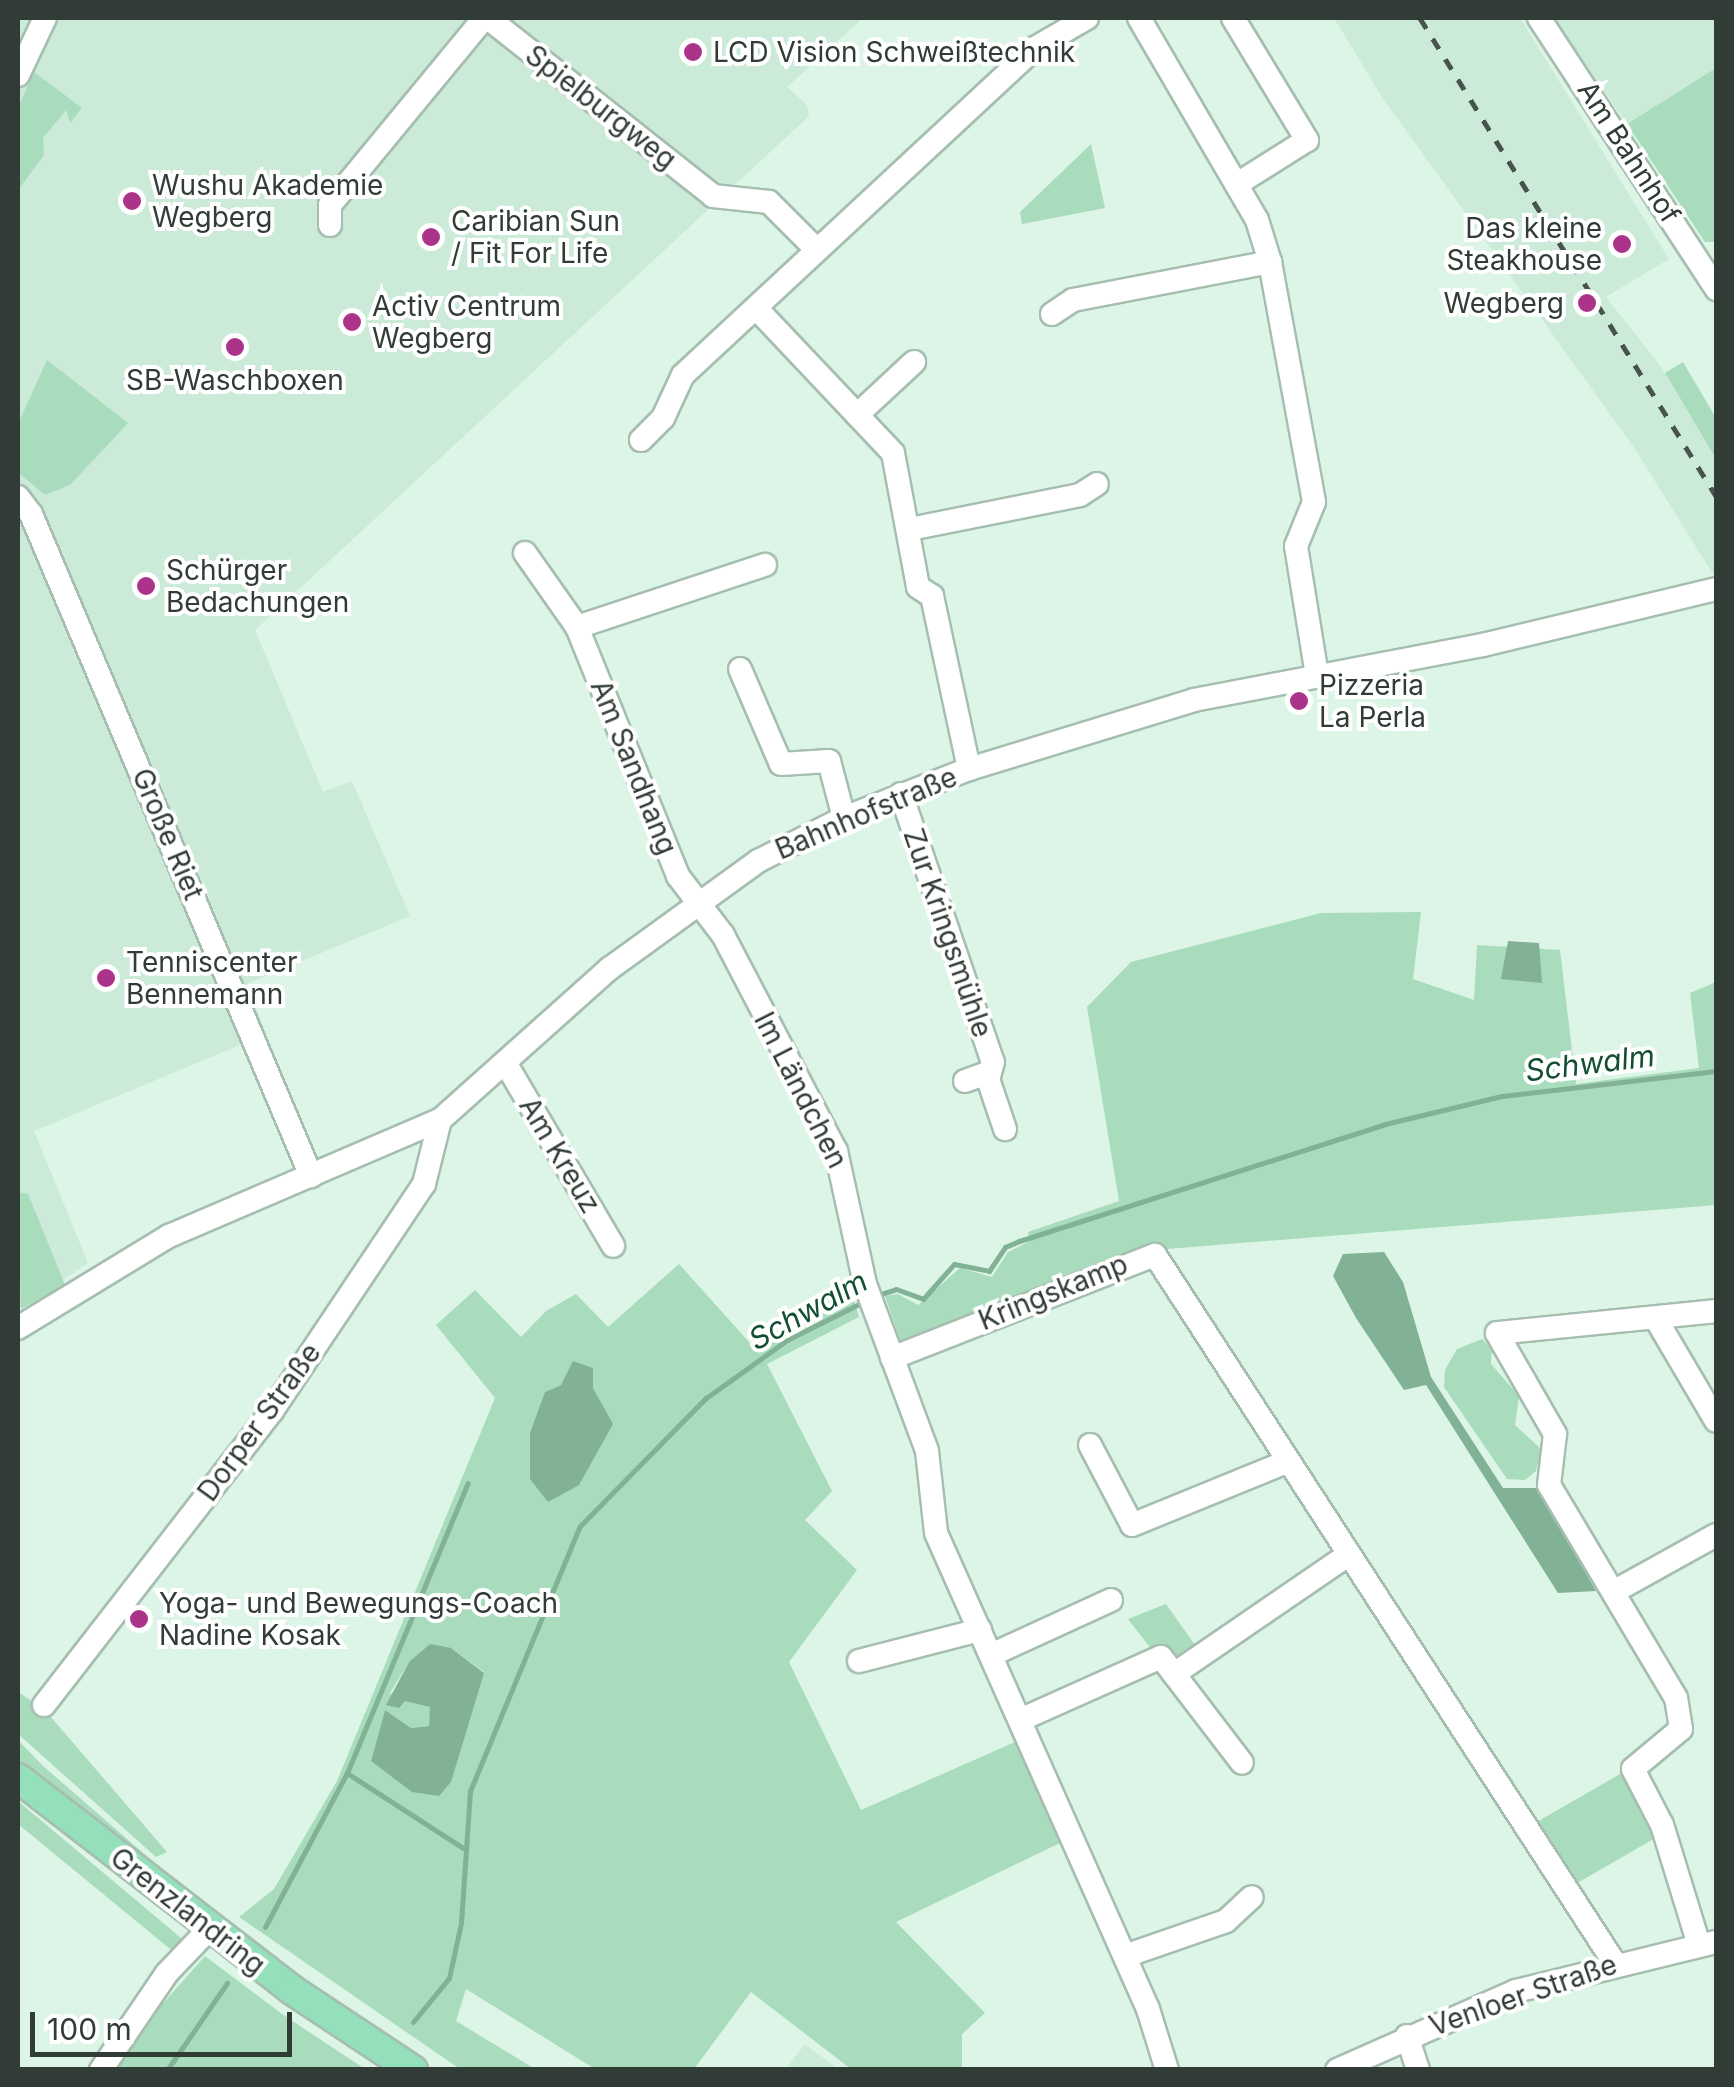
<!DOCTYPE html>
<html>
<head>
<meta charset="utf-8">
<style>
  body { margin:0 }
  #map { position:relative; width:1734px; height:2087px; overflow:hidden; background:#dcf5e6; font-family:Inter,sans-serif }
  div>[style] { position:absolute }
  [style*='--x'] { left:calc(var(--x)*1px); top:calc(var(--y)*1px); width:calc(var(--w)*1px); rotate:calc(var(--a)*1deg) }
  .built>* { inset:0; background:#cbead8 }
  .green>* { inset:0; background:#a9dbbd; transform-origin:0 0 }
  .water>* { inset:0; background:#81b295 }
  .stream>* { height:5px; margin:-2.5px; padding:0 2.5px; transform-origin:2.5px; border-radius:2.5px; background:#81b295 }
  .roads { filter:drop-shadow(2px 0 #a6beb0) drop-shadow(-2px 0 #a6beb0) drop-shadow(0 2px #a6beb0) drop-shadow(0 -2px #a6beb0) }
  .minor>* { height:22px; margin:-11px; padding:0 11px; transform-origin:11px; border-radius:11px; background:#fff }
  .major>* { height:28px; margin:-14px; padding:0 14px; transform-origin:14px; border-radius:14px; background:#93e0bb }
  .rail>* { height:5px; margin-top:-2.5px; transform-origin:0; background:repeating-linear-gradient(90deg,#47534c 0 12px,transparent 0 24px) }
  .dots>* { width:28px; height:28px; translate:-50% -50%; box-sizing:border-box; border:5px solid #fff; border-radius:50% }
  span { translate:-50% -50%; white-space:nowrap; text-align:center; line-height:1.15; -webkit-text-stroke:8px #fff; paint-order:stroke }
  .poi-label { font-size:28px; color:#323c36 }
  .left { translate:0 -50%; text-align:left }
  .right { translate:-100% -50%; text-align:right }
  .street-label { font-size:28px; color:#323c36 }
  .water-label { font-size:30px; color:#134f33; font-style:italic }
  .frame { position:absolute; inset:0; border:20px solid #323c36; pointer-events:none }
  .scale { position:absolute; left:30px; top:2012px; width:262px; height:45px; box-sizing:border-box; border:5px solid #323c36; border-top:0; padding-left:12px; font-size:30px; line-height:35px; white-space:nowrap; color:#323c36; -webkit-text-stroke:8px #fff; paint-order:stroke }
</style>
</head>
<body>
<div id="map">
  <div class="built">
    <i style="clip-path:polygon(18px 18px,863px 18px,787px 87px,807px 105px,809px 116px,255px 630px,323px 792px,352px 781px,410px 916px,247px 984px,266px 1034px,34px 1131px,88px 1263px,18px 1309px)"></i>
    <i style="clip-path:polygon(1334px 18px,1520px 18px,1669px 259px,1606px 297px,1659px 364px,1716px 459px,1716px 579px,1635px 449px,1382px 97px)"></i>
    <i style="clip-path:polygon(1554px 18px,1716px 18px,1716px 68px,1627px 124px)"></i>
    <i style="clip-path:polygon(805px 2044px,838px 2069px,786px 2069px)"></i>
  </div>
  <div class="green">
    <i style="clip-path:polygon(1716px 68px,1716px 242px,1705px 242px,1627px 124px)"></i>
    <i style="clip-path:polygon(34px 72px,82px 108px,70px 123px,66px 110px,43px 138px,44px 155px,18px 190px,18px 108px)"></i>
    <i style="clip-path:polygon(1091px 144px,1105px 208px,1022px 224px,1020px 212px)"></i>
    <i style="clip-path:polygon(47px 360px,128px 423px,70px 485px,45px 495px,18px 472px,18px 424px)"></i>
    <i style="clip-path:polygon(1683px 362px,1716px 418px,1716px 459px,1665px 373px)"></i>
    <i style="clip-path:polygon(1421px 912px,1413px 979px,1474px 1000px,1477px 945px,1560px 950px,1576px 1084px,1699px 1068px,1690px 993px,1716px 982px,1716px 1205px,1142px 1251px,903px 1348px,885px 1296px,898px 1294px,918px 1305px,960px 1268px,992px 1277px,1008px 1252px,1030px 1241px,1028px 1232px,1119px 1201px,1087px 1007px,1131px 962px,1321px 913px)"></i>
    <i style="clip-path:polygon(18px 1192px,28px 1194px,65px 1285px,21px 1309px)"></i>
    <i style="clip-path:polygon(evenodd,679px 1264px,758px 1352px,794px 1314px,849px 1284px,859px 1317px,767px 1364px,832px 1491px,805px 1520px,857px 1570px,789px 1662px,861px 1810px,1015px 1742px,1062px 1842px,896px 1922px,985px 2013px,962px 2034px,962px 2069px,851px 2069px,751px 1992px,694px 2069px,595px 2069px,466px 1989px,456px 2021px,535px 2069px,460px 2069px,239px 1917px,274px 1889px,337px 1781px,495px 1398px,436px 1325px,475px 1290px,521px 1337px,546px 1311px,576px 1294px,608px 1327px,679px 1264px,561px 1385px,593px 1388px,612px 1424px,545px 1392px,561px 1385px,679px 1264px,451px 1648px,484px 1672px,470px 1714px,371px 1761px,385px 1710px,411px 1728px,429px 1726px,431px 1707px,390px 1693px,409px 1662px,451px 1648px)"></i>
    <i style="clip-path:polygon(1482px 1339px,1492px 1349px,1491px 1364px,1519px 1396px,1515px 1425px,1541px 1449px,1536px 1471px,1525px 1480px,1507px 1479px,1444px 1387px,1445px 1370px,1457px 1349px)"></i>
    <i style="clip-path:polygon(1166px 1604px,1200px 1652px,1181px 1664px,1155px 1654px,1128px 1619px)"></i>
    <i style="clip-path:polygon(18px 1692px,44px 1709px,167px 1852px,156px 1857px,18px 1734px)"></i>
    <i style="clip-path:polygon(18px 1740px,42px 1765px,219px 1919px,18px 1765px)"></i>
    <i style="left:1620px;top:1774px;width:73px;height:96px;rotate:60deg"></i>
    <i style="clip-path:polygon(18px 1801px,181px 1938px,175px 1953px,18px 1824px)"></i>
    <i style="clip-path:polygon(205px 1956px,282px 2014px,365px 2069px,116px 2070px,150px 2018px)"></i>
  </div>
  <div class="water">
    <i style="clip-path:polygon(1508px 941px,1539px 943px,1542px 983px,1501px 979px)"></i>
    <i style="clip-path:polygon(1384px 1252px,1403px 1282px,1431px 1377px,1503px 1488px,1538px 1488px,1596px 1591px,1558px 1593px,1426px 1385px,1404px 1390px,1356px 1318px,1333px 1276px,1343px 1254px)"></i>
    <i style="clip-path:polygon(573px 1361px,593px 1368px,593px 1388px,613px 1424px,579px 1485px,548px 1502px,530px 1479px,530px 1433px,545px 1392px,561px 1385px)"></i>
    <i style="clip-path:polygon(430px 1644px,451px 1648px,484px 1673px,451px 1782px,439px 1796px,412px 1792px,371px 1761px,385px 1710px,411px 1728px,429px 1726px,430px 1707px,405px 1701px,399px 1708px,386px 1705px,409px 1662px)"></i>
  </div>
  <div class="stream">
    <i style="--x:878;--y:1295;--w:19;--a:-18"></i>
    <i style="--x:896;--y:1289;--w:29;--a:20"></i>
    <i style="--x:923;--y:1299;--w:47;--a:-48.5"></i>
    <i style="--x:954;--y:1264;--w:36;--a:11"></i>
    <i style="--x:989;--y:1271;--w:29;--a:-56"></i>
    <i style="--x:1005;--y:1247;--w:15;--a:-23"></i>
    <i style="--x:1019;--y:1241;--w:384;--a:-17.7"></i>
    <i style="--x:1385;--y:1124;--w:120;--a:-13.5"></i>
    <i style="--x:1502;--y:1096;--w:215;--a:-6.7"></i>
    <i style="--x:347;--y:1773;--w:314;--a:-67.4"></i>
    <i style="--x:265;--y:1927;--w:174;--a:-62"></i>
    <i style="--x:347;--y:1773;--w:138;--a:32.9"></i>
    <i style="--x:413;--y:2022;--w:57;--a:-50.7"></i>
    <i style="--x:449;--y:1978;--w:56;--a:-77.7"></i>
    <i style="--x:461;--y:1923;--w:132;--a:-86.1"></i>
    <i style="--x:470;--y:1791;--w:287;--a:-67.5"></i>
    <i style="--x:580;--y:1526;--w:180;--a:-45.5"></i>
    <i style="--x:706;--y:1398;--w:100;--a:-35.6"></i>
    <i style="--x:787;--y:1340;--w:85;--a:-26.6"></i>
    <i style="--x:167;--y:2070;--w:106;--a:-55.4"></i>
  </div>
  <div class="roads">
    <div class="minor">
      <i style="--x:488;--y:18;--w:287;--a:38.3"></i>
      <i style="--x:713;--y:196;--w:56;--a:6.1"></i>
      <i style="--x:769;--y:202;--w:66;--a:45"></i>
      <i style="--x:1139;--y:18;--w:234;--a:59.7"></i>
      <i style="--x:1257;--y:220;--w:44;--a:72.8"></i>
      <i style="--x:1270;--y:262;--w:244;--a:79.6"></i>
      <i style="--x:1314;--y:502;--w:48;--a:112.2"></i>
      <i style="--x:1296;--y:546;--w:131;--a:80.8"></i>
      <i style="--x:1233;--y:18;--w:143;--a:58.8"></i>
      <i style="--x:1307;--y:140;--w:83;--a:147.8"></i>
      <i style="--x:1539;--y:18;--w:324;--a:56.8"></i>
      <i style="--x:18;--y:75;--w:63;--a:-64.7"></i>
      <i style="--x:330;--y:225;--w:20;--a:-90"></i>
      <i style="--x:330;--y:205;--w:242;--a:-50.5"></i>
      <i style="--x:756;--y:308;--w:199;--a:46.6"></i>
      <i style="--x:893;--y:453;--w:136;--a:79.4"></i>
      <i style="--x:918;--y:587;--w:17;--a:33"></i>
      <i style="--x:932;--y:596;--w:177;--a:77.9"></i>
      <i style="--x:1052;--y:314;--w:25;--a:-34"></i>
      <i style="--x:1073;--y:300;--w:201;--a:-10.9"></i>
      <i style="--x:857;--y:415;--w:78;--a:-42.9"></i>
      <i style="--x:641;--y:440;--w:31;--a:-45"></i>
      <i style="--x:663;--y:418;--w:47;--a:-65.1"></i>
      <i style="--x:683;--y:375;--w:480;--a:-42.9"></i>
      <i style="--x:1035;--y:48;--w:60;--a:-30"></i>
      <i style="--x:18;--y:497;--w:21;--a:53"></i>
      <i style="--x:31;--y:514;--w:719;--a:67.07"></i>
      <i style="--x:910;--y:529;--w:173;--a:-11.3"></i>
      <i style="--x:1080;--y:495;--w:20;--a:-33"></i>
      <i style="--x:525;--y:553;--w:90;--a:54.9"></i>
      <i style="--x:577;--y:627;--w:269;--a:67.9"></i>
      <i style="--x:678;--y:876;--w:74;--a:52.7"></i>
      <i style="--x:723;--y:935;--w:244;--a:62.4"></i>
      <i style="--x:836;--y:1151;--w:136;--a:77.7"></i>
      <i style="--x:865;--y:1284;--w:178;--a:69.6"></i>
      <i style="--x:927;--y:1451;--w:82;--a:83.7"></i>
      <i style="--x:936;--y:1533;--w:521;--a:65.99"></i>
      <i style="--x:1148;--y:2009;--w:64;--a:72.7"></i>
      <i style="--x:577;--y:627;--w:198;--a:-18.3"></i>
      <i style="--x:740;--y:669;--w:103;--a:66.7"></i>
      <i style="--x:781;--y:764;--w:48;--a:-3.6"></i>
      <i style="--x:829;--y:761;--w:59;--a:75.3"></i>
      <i style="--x:901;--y:794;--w:283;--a:71.1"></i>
      <i style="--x:993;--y:1062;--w:18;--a:106"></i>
      <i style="--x:988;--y:1079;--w:53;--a:71.2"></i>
      <i style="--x:506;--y:1064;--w:211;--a:59.5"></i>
      <i style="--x:965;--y:1081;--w:27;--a:-20"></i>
      <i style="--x:1656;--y:1319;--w:118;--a:59.5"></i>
      <i style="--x:18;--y:1328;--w:177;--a:-31.4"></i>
      <i style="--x:169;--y:1236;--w:295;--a:-23.2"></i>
      <i style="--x:440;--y:1120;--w:227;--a:-41.8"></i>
      <i style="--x:609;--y:969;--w:184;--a:-35.9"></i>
      <i style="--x:758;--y:861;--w:96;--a:-26.6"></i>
      <i style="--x:844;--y:818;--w:134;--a:-21.4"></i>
      <i style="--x:969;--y:769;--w:235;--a:-17"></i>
      <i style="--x:1194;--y:700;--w:294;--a:-10.8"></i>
      <i style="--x:1483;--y:645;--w:240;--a:-13.5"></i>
      <i style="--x:892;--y:1358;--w:282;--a:-21.4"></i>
      <i style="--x:1155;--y:1255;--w:843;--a:57.01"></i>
      <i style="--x:1090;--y:1445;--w:90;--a:62.3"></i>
      <i style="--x:1132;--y:1525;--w:166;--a:-22.2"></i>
      <i style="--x:1615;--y:1591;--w:115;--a:-29"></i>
      <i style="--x:991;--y:1655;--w:132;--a:-24.6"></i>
      <i style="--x:859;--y:1661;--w:125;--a:-14.4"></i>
      <i style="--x:1174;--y:1674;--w:211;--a:-34.4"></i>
      <i style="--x:44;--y:1705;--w:372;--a:-52.2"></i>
      <i style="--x:272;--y:1411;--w:273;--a:-56.2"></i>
      <i style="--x:424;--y:1184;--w:66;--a:-76"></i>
      <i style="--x:1020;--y:1720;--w:154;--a:-24.1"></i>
      <i style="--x:1161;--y:1657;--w:133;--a:52.6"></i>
      <i style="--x:1699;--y:1945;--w:126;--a:-107.1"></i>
      <i style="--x:1662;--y:1825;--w:63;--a:-117.4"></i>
      <i style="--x:1633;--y:1769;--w:62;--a:-39.8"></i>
      <i style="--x:1681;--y:1729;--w:31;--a:-99"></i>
      <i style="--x:1676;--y:1698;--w:248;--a:-120.8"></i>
      <i style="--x:1549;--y:1485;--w:51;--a:-83.3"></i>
      <i style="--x:1555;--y:1434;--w:116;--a:-119.9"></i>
      <i style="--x:1497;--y:1333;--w:220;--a:-5.7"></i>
      <i style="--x:1125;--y:1956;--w:107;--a:-19.1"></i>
      <i style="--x:1226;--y:1921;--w:35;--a:-43"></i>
      <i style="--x:1407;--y:2036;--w:36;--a:72"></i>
      <i style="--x:101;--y:2070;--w:117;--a:-55.8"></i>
      <i style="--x:167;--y:1973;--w:61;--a:-46.3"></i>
      <i style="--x:1337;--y:2070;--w:196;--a:-23.8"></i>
      <i style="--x:1516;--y:1991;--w:206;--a:-13.8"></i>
    </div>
    <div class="major">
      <i style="--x:18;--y:1778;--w:346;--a:37.7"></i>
      <i style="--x:292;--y:1990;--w:145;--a:33.5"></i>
    </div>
  </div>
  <div class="rail">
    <i style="--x:1420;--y:18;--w:562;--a:58.23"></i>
  </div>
  <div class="dots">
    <i style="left:693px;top:52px;background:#ab3389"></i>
    <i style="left:132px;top:201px;background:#ab3389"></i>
    <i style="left:431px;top:237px;background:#ab3389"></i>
    <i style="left:1622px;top:244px;background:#ab3389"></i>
    <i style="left:1587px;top:303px;background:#ab3389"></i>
    <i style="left:352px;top:322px;background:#ab3389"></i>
    <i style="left:235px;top:347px;background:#ab3389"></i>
    <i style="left:146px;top:586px;background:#ab3389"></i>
    <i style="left:1299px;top:701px;background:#ab3389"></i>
    <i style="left:106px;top:978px;background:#ab3389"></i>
    <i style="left:139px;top:1619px;background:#ab3389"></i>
  </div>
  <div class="poi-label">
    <span class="left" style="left:713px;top:52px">LCD Vision Schweißtechnik</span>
    <span class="left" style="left:152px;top:201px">Wushu Akademie<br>Wegberg</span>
    <span class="left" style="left:451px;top:237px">Caribian Sun<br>/ Fit For Life</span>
    <span class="right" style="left:1602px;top:244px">Das kleine<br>Steakhouse</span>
    <span class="right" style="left:1564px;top:303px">Wegberg</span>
    <span class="left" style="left:372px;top:322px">Activ Centrum<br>Wegberg</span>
    <span style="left:235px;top:380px">SB-Waschboxen</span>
    <span class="left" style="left:166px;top:586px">Schürger<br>Bedachungen</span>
    <span class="left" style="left:1319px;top:701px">Pizzeria<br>La Perla</span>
    <span class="left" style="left:126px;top:978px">Tenniscenter<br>Bennemann</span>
    <span class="left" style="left:159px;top:1619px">Yoga- und Bewegungs-Coach<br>Nadine Kosak</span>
  </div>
  <div class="street-label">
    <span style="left:601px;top:107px;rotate:38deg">Spielburgweg</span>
    <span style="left:1629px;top:152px;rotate:57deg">Am Bahnhof</span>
    <span style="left:634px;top:767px;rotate:68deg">Am Sandhang</span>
    <span style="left:866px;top:813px;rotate:-23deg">Bahnhofstraße</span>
    <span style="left:168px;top:834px;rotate:67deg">Große Riet</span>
    <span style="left:948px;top:933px;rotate:71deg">Zur Kringsmühle</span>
    <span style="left:801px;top:1090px;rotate:63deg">Im Ländchen</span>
    <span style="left:560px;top:1155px;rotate:59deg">Am Kreuz</span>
    <span style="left:1053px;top:1292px;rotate:-22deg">Kringskamp</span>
    <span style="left:259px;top:1422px;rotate:-54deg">Dorper Straße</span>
    <span style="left:188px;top:1911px;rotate:38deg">Grenzlandring</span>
    <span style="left:1523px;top:1995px;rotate:-19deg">Venloer Straße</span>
  </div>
  <div class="water-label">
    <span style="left:1590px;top:1063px;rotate:-7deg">Schwalm</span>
    <span style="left:808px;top:1310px;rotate:-29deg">Schwalm</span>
  </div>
  <div class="frame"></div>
  <div class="scale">100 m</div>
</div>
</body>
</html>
